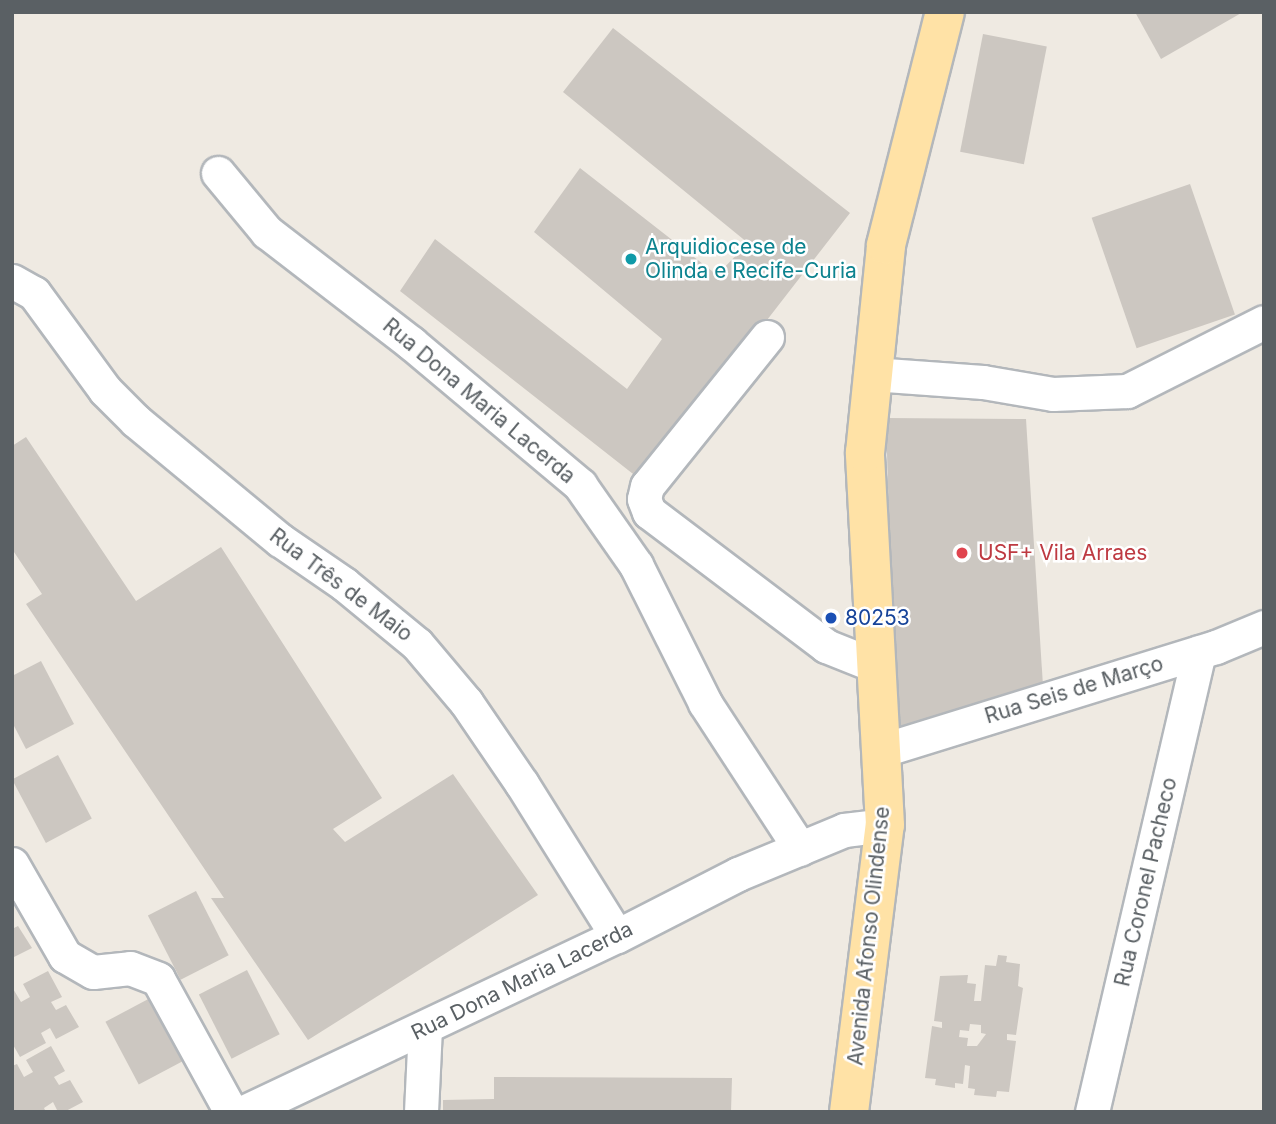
<!DOCTYPE html>
<html>
<head>
<meta charset="utf-8">
<style>
  body { margin:0 }
  #map { position:relative; width:1276px; height:1124px; overflow:hidden; background:#efeae2; font-family:Inter,sans-serif }
  div>[style] { position:absolute }
  [style*='--x'] { left:calc(var(--x)*1px); top:calc(var(--y)*1px); width:calc(var(--w)*1px); rotate:calc(var(--a)*1deg) }
  .building>* { inset:0; background:#ccc7c1; transform-origin:0 0 }
  .roads { filter:drop-shadow(2px 0 #b3b7bb) drop-shadow(-2px 0 #b3b7bb) drop-shadow(0 2px #b3b7bb) drop-shadow(0 -2px #b3b7bb) }
  .minor>* { height:33px; margin:-16.5px; padding:0 16.5px; transform-origin:16.5px; border-radius:16.5px; background:#fff }
  .major>* { height:38px; margin:-19px; padding:0 19px; transform-origin:19px; border-radius:19px; background:#ffe2a6 }
  .dots>* { width:19px; height:19px; translate:-50% -50%; box-sizing:border-box; border:4px solid #fff; border-radius:50% }
  span { translate:-50% -50%; white-space:nowrap; text-align:center; line-height:1.15; -webkit-text-stroke:5px #fff; paint-order:stroke }
  .culture-label { font-size:21px; color:#0d838f }
  .left { translate:0 -50%; text-align:left }
  .street-label { font-size:21px; color:#5a6064 }
  .health-label { font-size:21px; color:#be3a42 }
  .transit-label { font-size:21px; color:#164399 }
  .frame { position:absolute; inset:0; border:14px solid #5a6064; pointer-events:none }
</style>
</head>
<body>
<div id="map">
  <div class="building">
    <i style="clip-path:polygon(1135px 12px,1243px 12px,1161px 59px)"></i>
    <i style="clip-path:polygon(613px 28px,850px 213px,642px 481px,400px 291px,435px 239px,627px 389px,662px 339px,534px 232px,580px 168px,717px 275px,748px 243px,563px 92px)"></i>
    <i style="left:983px;top:34px;width:65px;height:120px;rotate:11deg"></i>
    <i style="left:1190px;top:184px;width:138px;height:104px;rotate:71deg"></i>
    <i style="clip-path:polygon(886px 418px,1026px 419px,1043px 686px,895px 732px)"></i>
    <i style="clip-path:polygon(26px 437px,136px 601px,221px 547px,382px 798px,333px 829px,345px 842px,453px 774px,538px 895px,308px 1040px,211px 898px,224px 898px,26px 604px,42px 594px,12px 549px,12px 446px)"></i>
    <i style="clip-path:polygon(41px 661px,74px 724px,26px 749px,12px 722px,12px 676px)"></i>
    <i style="left:58px;top:755px;width:72px;height:52px;rotate:62deg"></i>
    <i style="left:196px;top:891px;width:72px;height:54px;rotate:63deg"></i>
    <i style="clip-path:polygon(18px 926px,32px 948px,12px 958px,12px 929px)"></i>
    <i style="clip-path:polygon(evenodd,998px 955px,1007px 956px,1006px 962px,1020px 964px,1018px 986px,1023px 988px,1016px 1035px,1007px 1034px,1007px 1040px,1016px 1041px,1009px 1092px,997px 1091px,996px 1097px,974px 1095px,975px 1089px,968px 1088px,970px 1066px,965px 1065px,963px 1084px,955px 1083px,955px 1088px,935px 1085px,936px 1079px,925px 1078px,932px 1026px,942px 1028px,942px 1022px,934px 1021px,940px 976px,968px 975px,967px 983px,976px 984px,974px 1001px,981px 1001px,985px 965px,996px 966px,998px 955px,970px 1024px,981px 1025px,981px 1033px,986px 1034px,977px 1046px,967px 1046px,968px 1038px,959px 1037px,960px 1030px,969px 1031px,970px 1024px)"></i>
    <i style="left:247px;top:970px;width:72px;height:54px;rotate:63deg"></i>
    <i style="clip-path:polygon(48px 971px,62px 997px,51px 1002px,56px 1010px,66px 1005px,79px 1027px,56px 1039px,50px 1028px,41px 1033px,46px 1043px,20px 1057px,12px 1043px,12px 987px,21px 1002px,30px 997px,23px 984px)"></i>
    <i style="left:154px;top:996px;width:71px;height:55px;rotate:62deg"></i>
    <i style="clip-path:polygon(51px 1046px,65px 1071px,54px 1077px,59px 1085px,70px 1080px,83px 1102px,64px 1112px,58px 1112px,53px 1102px,44px 1108px,46px 1112px,12px 1112px,12px 1066px,17px 1064px,24px 1077px,33px 1072px,26px 1060px)"></i>
    <i style="clip-path:polygon(494px 1077px,732px 1078px,731px 1112px,443px 1112px,443px 1100px,494px 1099px)"></i>
  </div>
  <div class="roads">
    <div class="minor">
      <i style="--x:218;--y:173;--w:77;--a:50.3"></i>
      <i style="--x:267;--y:232;--w:182;--a:37.6"></i>
      <i style="--x:411;--y:343;--w:221;--a:40"></i>
      <i style="--x:580;--y:485;--w:98;--a:55"></i>
      <i style="--x:636;--y:565;--w:154;--a:63.4"></i>
      <i style="--x:705;--y:703;--w:174;--a:56.9"></i>
      <i style="--x:12;--y:281;--w:25;--a:29"></i>
      <i style="--x:34;--y:293;--w:120;--a:53.8"></i>
      <i style="--x:105;--y:390;--w:44;--a:45"></i>
      <i style="--x:136;--y:421;--w:187;--a:39.6"></i>
      <i style="--x:280;--y:540;--w:78;--a:34.5"></i>
      <i style="--x:344;--y:584;--w:94;--a:39.4"></i>
      <i style="--x:417;--y:644;--w:76;--a:49.8"></i>
      <i style="--x:466;--y:702;--w:99;--a:55.7"></i>
      <i style="--x:522;--y:784;--w:179;--a:58"></i>
      <i style="--x:767;--y:337;--w:191;--a:128.8"></i>
      <i style="--x:647;--y:486;--w:13;--a:103"></i>
      <i style="--x:644;--y:499;--w:14;--a:69"></i>
      <i style="--x:649;--y:512;--w:222;--a:37.1"></i>
      <i style="--x:826;--y:646;--w:54;--a:21.8"></i>
      <i style="--x:872;--y:374;--w:111;--a:4.1"></i>
      <i style="--x:983;--y:382;--w:71;--a:9.7"></i>
      <i style="--x:1053;--y:394;--w:74;--a:-2.3"></i>
      <i style="--x:1127;--y:391;--w:153;--a:-26.7"></i>
      <i style="--x:883;--y:750;--w:349;--a:-17.2"></i>
      <i style="--x:1216;--y:647;--w:52;--a:-22.6"></i>
      <i style="--x:12;--y:864;--w:106;--a:60.1"></i>
      <i style="--x:65;--y:956;--w:32;--a:30"></i>
      <i style="--x:93;--y:972;--w:37;--a:-6"></i>
      <i style="--x:130;--y:968;--w:30;--a:21"></i>
      <i style="--x:158;--y:979;--w:152;--a:61.2"></i>
      <i style="--x:244;--y:1112;--w:412;--a:-25.3"></i>
      <i style="--x:617;--y:936;--w:136;--a:-27.1"></i>
      <i style="--x:738;--y:874;--w:115;--a:-22.5"></i>
      <i style="--x:844;--y:830;--w:41;--a:-7"></i>
      <i style="--x:421;--y:1112;--w:84;--a:-87.3"></i>
      <i style="--x:1092;--y:1112;--w:472;--a:-76.9"></i>
    </div>
    <div class="major">
      <i style="--x:849;--y:1112;--w:289;--a:-82.9"></i>
      <i style="--x:885;--y:825;--w:373;--a:-93.1"></i>
      <i style="--x:865;--y:453;--w:209;--a:-84.2"></i>
      <i style="--x:886;--y:245;--w:240;--a:-75.8"></i>
    </div>
  </div>
  <div class="dots">
    <i style="left:631px;top:259px;background:#0f9aa8"></i>
    <i style="left:962px;top:553px;background:#e0444e"></i>
    <i style="left:831px;top:618px;background:#1a4fb4"></i>
  </div>
  <div class="culture-label">
    <span class="left" style="left:645px;top:259px">Arquidiocese de<br>Olinda e Recife-Curia</span>
  </div>
  <div class="street-label">
    <span style="left:479px;top:401px;rotate:40deg">Rua Dona Maria Lacerda</span>
    <span style="left:341px;top:585px;rotate:37deg">Rua Três de Maio</span>
    <span style="left:1074px;top:690px;rotate:-17deg">Rua Seis de Março</span>
    <span style="left:1146px;top:882px;rotate:-77deg">Rua Coronel Pacheco</span>
    <span style="left:869px;top:936px;rotate:-84deg">Avenida Afonso Olindense</span>
    <span style="left:522px;top:981px;rotate:-26deg">Rua Dona Maria Lacerda</span>
  </div>
  <div class="health-label">
    <span class="left" style="left:978px;top:553px">USF+ Vila Arraes</span>
  </div>
  <div class="transit-label">
    <span class="left" style="left:845px;top:618px">80253</span>
  </div>
  <div class="frame"></div>
</div>
</body>
</html>
